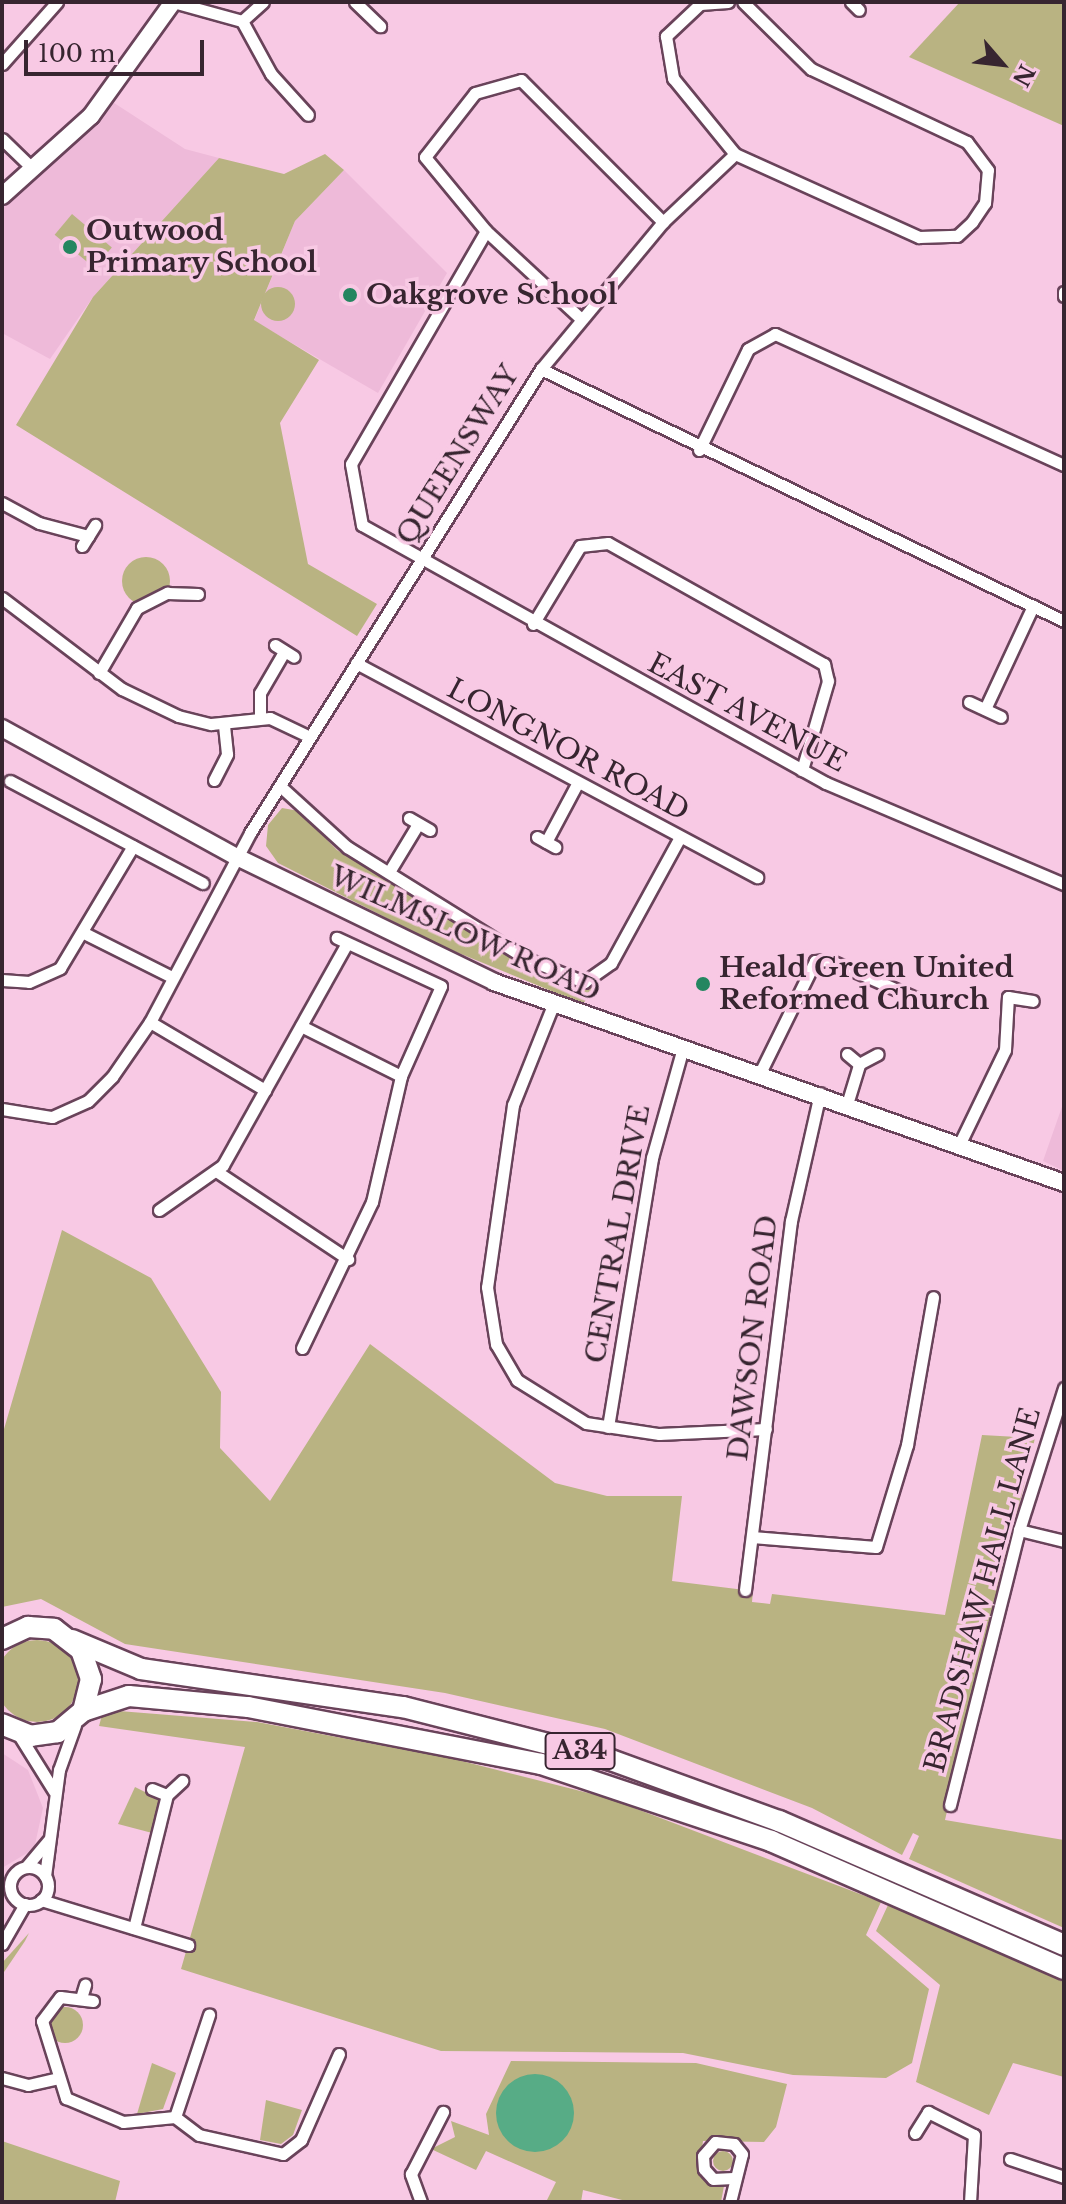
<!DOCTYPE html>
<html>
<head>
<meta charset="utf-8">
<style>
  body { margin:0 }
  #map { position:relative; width:1066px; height:2204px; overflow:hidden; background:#f8c9e4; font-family:"Libre Baskerville",serif }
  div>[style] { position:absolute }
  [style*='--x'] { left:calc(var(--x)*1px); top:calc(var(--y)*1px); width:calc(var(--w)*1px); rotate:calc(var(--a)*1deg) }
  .built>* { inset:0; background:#eebad9 }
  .green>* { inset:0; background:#b9b382; transform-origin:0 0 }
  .round { border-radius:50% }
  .water>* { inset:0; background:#57ac86 }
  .roads { filter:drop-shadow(2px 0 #69435a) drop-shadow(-2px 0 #69435a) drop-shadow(0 2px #69435a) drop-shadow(0 -2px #69435a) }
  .street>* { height:11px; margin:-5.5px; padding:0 5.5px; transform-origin:5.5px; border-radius:5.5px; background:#fff }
  .street>.ring { margin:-5.5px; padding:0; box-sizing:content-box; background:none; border:11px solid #fff; border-radius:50% }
  .secondary>* { height:16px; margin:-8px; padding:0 8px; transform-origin:8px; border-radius:8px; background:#fff }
  .highway>* { height:20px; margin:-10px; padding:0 10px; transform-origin:10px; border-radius:10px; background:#fff }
  .dots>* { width:22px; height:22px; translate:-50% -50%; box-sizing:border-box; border:4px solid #f8c9e4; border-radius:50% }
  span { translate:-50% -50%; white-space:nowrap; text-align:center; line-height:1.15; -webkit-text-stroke:7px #f8c9e4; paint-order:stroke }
  .shield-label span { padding:2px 6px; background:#f8c9e4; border:2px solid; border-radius:6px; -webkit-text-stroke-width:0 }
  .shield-label { font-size:26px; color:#372530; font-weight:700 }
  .poi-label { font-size:28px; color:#372530; font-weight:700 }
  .left { translate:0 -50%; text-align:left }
  .street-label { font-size:28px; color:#372530 }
  .frame { position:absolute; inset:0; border:4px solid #372530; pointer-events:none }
  .north { position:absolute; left:962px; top:24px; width:80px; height:80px; -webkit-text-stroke:6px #f8c9e4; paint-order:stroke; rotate:118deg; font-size:22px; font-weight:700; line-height:32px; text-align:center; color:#372530 }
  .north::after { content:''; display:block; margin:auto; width:28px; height:36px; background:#372530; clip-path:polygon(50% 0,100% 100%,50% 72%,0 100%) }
  .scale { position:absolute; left:24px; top:40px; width:180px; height:36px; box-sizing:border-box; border:4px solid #372530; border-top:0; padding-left:10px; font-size:24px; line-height:28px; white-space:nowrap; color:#372530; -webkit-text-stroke:6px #f8c9e4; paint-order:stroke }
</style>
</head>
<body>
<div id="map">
  <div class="built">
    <i style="clip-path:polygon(108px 99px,185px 149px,219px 158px,93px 297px,50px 359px,2px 333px,2px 198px)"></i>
    <i style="clip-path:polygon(344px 170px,447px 273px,378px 393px,254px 321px,295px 221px)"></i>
    <i style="clip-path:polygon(1064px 1101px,1064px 1171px,1043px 1161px)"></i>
    <i style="clip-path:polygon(2px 1753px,28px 1770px,43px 1808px,34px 1849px,2px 1868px)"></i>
  </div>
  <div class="green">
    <i style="clip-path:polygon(960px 2px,1064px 2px,1064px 126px,909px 57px)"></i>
    <i style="clip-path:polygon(325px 154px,344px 170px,295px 221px,254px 320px,319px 360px,280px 423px,308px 564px,377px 604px,357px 636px,16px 425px,93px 297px,219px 158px,284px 174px)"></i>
    <i style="left:72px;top:214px;width:52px;height:27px;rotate:40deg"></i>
    <i class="round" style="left:261px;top:287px;width:34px;height:34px"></i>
    <i class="round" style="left:122px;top:557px;width:48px;height:48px"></i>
    <i style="clip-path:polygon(282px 808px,299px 811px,337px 850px,528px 967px,578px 986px,601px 979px,583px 1004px,444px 947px,278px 863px,266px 846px,268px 825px)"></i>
    <i style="clip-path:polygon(62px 1230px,151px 1278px,221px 1392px,220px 1448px,270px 1501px,370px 1344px,555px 1483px,607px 1496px,682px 1496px,672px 1581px,753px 1591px,752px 1602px,770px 1604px,772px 1594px,945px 1615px,982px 1435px,1035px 1438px,945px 1820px,1064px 1840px,1064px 1928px,909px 1859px,919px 1836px,913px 1833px,902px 1855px,812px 1808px,605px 1729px,445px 1693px,125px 1644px,41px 1599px,2px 1607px,2px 1436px)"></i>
    <i class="round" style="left:-4px;top:1640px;width:82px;height:82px"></i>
    <i style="clip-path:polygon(119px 1711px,257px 1722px,454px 1759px,608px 1798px,881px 1902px,866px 1935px,929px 1989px,912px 2063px,886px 2078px,793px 2075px,683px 2053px,441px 2051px,181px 1969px,245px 1747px,99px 1726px,102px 1715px)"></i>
    <i style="clip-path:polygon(135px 1787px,159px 1799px,156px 1834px,118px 1824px)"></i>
    <i style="clip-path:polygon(888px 1905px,1064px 1982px,1064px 2077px,1013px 2063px,989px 2115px,916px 2082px,940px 1985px,876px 1931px)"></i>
    <i style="clip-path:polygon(29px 1933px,25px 1941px,2px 1975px,2px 1963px)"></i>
    <i class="round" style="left:47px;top:2007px;width:36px;height:36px"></i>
    <i style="clip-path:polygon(511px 2061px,696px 2063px,787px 2084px,776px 2127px,764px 2142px,703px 2141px,699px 2169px,724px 2186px,721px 2202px,630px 2202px,583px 2190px,581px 2202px,546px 2202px,556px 2182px,486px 2151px,476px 2170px,431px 2149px,455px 2137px,451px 2121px,489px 2135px,486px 2114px)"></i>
    <i style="clip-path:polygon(152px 2063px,176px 2073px,163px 2109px,137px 2114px)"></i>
    <i style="clip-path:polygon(266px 2100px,302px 2110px,293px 2135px,281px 2144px,260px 2140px)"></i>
    <i style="clip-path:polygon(2px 2141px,120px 2181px,115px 2202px,2px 2202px)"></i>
    <i class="round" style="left:713px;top:2151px;width:20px;height:20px"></i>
  </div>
  <div class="water">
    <i class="round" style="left:496px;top:2074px;width:78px;height:78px"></i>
  </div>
  <div class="roads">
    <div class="street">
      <i style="--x:173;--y:2;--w:72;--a:15.4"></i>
      <i style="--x:242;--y:21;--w:28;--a:-42"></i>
      <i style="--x:355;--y:2;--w:35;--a:44"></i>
      <i style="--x:728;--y:2;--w:28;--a:176"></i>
      <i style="--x:700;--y:4;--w:47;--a:136.7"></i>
      <i style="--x:666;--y:36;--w:43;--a:80.5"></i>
      <i style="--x:673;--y:78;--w:98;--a:50.8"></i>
      <i style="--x:735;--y:154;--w:202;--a:24.3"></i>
      <i style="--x:919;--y:237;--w:38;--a:-2"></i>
      <i style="--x:957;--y:236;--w:21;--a:-43"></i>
      <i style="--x:972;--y:222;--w:23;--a:-56"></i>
      <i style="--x:985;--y:203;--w:33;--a:-85"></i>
      <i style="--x:988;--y:170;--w:35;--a:-127"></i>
      <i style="--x:967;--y:142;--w:172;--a:-154.9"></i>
      <i style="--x:811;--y:69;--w:95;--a:-135.4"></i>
      <i style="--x:851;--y:2;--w:11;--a:45"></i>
      <i style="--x:242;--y:21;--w:60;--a:61.3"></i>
      <i style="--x:271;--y:74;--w:55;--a:47.9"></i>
      <i style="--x:2;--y:64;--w:83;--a:-48.4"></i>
      <i style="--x:2;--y:139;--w:43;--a:44.1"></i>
      <i style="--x:486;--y:231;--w:269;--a:120.1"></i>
      <i style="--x:351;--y:464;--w:62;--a:79.8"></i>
      <i style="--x:362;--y:525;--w:531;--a:29.08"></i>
      <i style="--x:826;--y:783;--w:259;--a:23"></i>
      <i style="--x:1064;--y:292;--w:4;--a:90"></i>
      <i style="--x:579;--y:317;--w:127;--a:-137.2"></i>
      <i style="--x:486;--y:231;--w:96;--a:-129.5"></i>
      <i style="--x:425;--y:157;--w:81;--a:-52"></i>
      <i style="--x:475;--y:93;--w:48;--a:-15.8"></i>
      <i style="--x:521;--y:80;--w:201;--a:45"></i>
      <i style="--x:541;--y:369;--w:191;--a:-50.3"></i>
      <i style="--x:663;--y:222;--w:99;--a:-43.4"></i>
      <i style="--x:699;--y:450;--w:112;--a:-64.1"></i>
      <i style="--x:748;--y:349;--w:31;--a:-29"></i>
      <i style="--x:775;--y:334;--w:317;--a:24.4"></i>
      <i style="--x:2;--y:503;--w:42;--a:28.4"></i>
      <i style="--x:39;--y:523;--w:51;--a:14.9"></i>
      <i style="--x:82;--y:546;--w:25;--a:-58"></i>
      <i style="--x:2;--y:598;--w:151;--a:37.2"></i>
      <i style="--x:122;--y:689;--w:62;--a:25.7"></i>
      <i style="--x:178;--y:716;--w:34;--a:14"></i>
      <i style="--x:211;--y:724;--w:59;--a:-5.8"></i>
      <i style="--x:270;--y:718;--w:44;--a:25.4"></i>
      <i style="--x:533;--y:624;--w:91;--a:-58.9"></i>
      <i style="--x:580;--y:546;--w:28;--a:-6"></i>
      <i style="--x:608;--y:543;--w:248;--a:29.3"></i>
      <i style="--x:824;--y:664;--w:17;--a:77"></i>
      <i style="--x:828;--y:681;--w:93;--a:106.3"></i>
      <i style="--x:275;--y:645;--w:22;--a:32"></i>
      <i style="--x:356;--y:663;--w:455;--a:28.1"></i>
      <i style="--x:99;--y:673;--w:75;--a:-59.7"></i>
      <i style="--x:137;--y:608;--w:34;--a:-27"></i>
      <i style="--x:167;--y:593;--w:31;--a:2"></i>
      <i style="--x:969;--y:702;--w:35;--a:25"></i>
      <i style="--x:985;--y:709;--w:114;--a:-65"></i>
      <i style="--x:260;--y:717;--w:24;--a:-90"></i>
      <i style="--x:260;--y:693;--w:48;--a:-59.7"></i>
      <i style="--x:214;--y:780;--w:29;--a:-63"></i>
      <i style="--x:227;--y:754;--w:31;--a:-96"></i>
      <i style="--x:10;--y:781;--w:218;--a:27.9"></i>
      <i style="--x:280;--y:786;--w:91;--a:42.3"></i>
      <i style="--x:347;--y:847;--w:210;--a:31.9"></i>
      <i style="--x:525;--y:958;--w:64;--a:22.1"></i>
      <i style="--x:584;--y:982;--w:33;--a:-35"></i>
      <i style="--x:611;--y:963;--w:141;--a:-61.3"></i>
      <i style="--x:409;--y:818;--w:24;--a:30"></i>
      <i style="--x:537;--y:837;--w:21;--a:29"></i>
      <i style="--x:546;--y:842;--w:66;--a:-61.9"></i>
      <i style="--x:389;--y:872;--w:56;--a:-58.9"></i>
      <i style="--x:86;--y:934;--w:94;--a:26.6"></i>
      <i style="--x:2;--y:980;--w:27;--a:4"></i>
      <i style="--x:29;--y:982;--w:34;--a:-24"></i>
      <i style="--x:60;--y:968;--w:142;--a:-59.1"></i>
      <i style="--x:553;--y:1005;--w:108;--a:111.8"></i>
      <i style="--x:513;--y:1105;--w:184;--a:98.1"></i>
      <i style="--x:487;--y:1287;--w:58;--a:81"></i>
      <i style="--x:496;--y:1344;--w:42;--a:59.7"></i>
      <i style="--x:517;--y:1380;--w:81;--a:31.9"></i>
      <i style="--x:586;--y:1423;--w:74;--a:8.6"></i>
      <i style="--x:659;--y:1434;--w:107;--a:-2.7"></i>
      <i style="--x:150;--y:1022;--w:134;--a:30.6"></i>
      <i style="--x:301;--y:1026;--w:112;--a:26.6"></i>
      <i style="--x:847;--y:1054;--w:16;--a:40"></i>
      <i style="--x:759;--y:1075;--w:127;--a:-63.8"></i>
      <i style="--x:815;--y:961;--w:14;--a:-4"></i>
      <i style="--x:829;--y:960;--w:97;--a:23.7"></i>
      <i style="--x:848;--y:1101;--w:39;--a:-73"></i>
      <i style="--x:859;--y:1064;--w:21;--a:-28"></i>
      <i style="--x:2;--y:1109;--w:51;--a:9.1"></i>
      <i style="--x:52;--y:1117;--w:39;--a:-24"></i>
      <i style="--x:88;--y:1101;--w:34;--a:-45"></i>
      <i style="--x:112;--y:1077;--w:67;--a:-55.4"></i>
      <i style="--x:150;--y:1022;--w:214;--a:-62.1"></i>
      <i style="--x:250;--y:833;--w:548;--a:-57.91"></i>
      <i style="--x:541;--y:369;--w:581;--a:25.73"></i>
      <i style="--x:960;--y:1143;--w:103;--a:-64.2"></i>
      <i style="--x:1005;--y:1050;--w:53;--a:-86.8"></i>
      <i style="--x:1008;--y:997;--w:25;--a:9"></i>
      <i style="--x:216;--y:1171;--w:159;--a:33.7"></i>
      <i style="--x:159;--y:1210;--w:78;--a:-35.1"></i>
      <i style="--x:223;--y:1165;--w:254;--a:-60.8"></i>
      <i style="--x:302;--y:1348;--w:162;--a:-64.4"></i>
      <i style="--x:372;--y:1202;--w:129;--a:-77"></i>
      <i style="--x:401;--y:1076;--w:98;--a:-66"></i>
      <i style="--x:441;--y:986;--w:115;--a:-155.2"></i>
      <i style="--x:608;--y:1427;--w:273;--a:-80.7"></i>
      <i style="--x:652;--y:1158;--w:111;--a:-74.3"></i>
      <i style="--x:1019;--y:1530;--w:46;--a:13.7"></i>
      <i style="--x:752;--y:1537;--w:124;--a:4.6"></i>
      <i style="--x:876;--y:1547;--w:107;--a:-73.1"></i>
      <i style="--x:907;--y:1445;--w:150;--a:-80"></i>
      <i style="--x:745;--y:1590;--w:372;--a:-82.9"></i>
      <i style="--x:791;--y:1221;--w:131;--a:-77.2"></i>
      <i style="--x:19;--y:1735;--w:66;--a:58"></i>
      <i style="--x:152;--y:1789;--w:16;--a:22"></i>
      <i style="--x:167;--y:1795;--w:21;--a:-43"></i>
      <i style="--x:950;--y:1805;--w:284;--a:-75.9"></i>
      <i style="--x:1019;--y:1530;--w:149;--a:-72.4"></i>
      <i style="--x:26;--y:1867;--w:35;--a:-50"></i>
      <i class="ring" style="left:10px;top:1867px;width:27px;height:27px"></i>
      <i style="--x:45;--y:1876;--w:107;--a:-82.5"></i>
      <i style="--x:59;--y:1770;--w:48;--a:-70.4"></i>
      <i style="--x:41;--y:1900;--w:154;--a:17"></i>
      <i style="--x:134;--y:1928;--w:137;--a:-76.1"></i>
      <i style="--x:2;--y:1944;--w:46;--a:-60.1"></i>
      <i style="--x:81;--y:1998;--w:14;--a:-73"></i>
      <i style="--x:93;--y:2001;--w:33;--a:-173"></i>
      <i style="--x:60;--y:1997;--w:30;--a:127"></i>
      <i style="--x:42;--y:2021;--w:81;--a:72.7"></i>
      <i style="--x:66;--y:2098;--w:62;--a:22.8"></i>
      <i style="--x:123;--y:2122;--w:52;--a:-5.5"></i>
      <i style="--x:2;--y:2078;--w:27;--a:15"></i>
      <i style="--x:28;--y:2085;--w:31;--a:-13"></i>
      <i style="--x:175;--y:2117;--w:30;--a:37"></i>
      <i style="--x:199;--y:2135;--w:86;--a:12.7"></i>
      <i style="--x:283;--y:2154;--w:23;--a:-38"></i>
      <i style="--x:301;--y:2140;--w:94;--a:-66.2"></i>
      <i style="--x:175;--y:2117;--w:108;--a:-71.6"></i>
      <i style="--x:915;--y:2133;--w:25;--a:-58"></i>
      <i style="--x:928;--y:2112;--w:51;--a:26.6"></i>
      <i style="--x:974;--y:2135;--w:67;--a:93.4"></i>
      <i style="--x:1010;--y:2159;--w:57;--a:18.4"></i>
      <i style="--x:421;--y:2202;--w:30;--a:-110"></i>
      <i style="--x:411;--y:2174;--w:70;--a:-62.7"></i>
      <i style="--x:730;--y:2202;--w:49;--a:-76"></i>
      <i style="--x:742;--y:2154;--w:13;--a:-129"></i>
      <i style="--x:734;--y:2144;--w:19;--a:-174"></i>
      <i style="--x:715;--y:2142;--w:18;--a:131"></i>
      <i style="--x:703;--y:2156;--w:13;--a:86"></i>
      <i style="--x:704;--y:2169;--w:13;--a:48"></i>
      <i style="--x:713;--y:2179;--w:20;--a:-3"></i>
    </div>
    <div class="secondary">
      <i style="--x:2;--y:196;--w:120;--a:-42"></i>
      <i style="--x:91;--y:116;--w:140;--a:-54.3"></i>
      <i style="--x:2;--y:728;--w:268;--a:28.8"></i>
      <i style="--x:237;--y:857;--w:286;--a:25.9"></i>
      <i style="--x:494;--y:982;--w:604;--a:19.42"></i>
    </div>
    <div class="highway">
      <i style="--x:2;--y:1639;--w:29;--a:-25"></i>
      <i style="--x:28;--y:1627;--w:26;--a:4"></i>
      <i style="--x:54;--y:1629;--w:34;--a:38"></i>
      <i style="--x:81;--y:1650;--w:31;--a:71"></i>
      <i style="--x:91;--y:1679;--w:33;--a:104"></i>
      <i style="--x:83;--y:1711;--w:33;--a:140"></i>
      <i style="--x:58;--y:1732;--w:27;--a:172"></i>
      <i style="--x:31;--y:1736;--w:31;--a:-158"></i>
      <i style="--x:72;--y:1640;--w:75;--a:22.8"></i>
      <i style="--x:141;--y:1669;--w:265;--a:8.3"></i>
      <i style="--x:403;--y:1707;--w:215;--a:14.3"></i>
      <i style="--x:611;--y:1760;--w:179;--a:20"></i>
      <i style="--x:779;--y:1821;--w:311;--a:23.5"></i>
      <i style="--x:83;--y:1711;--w:48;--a:-18.1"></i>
      <i style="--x:129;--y:1696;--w:120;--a:5.3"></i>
      <i style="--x:248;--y:1707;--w:298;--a:11"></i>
      <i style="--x:541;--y:1764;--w:243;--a:18.5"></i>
      <i style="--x:771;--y:1841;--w:320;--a:23.6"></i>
    </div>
  </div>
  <div class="dots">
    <i style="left:70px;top:247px;background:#248660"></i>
    <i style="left:350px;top:295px;background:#248660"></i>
    <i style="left:703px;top:984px;background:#248660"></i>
  </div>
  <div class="shield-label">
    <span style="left:580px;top:1751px">A34</span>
  </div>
  <div class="poi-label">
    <span class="left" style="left:86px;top:247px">Outwood<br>Primary School</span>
    <span class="left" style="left:366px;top:295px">Oakgrove School</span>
    <span class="left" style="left:719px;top:984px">Heald Green United<br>Reformed Church</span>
  </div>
  <div class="street-label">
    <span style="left:458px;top:455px;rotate:-58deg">QUEENSWAY</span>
    <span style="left:747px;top:713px;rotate:28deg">EAST AVENUE</span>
    <span style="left:568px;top:750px;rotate:28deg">LONGNOR ROAD</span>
    <span style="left:465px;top:934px;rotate:24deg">WILMSLOW ROAD</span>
    <span style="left:618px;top:1234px;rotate:-80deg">CENTRAL DRIVE</span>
    <span style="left:753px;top:1338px;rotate:-83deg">DAWSON ROAD</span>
    <span style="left:983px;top:1590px;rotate:-75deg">BRADSHAW HALL LANE</span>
  </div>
  <div class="frame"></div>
  <div class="north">N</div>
  <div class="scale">100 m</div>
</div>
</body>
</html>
